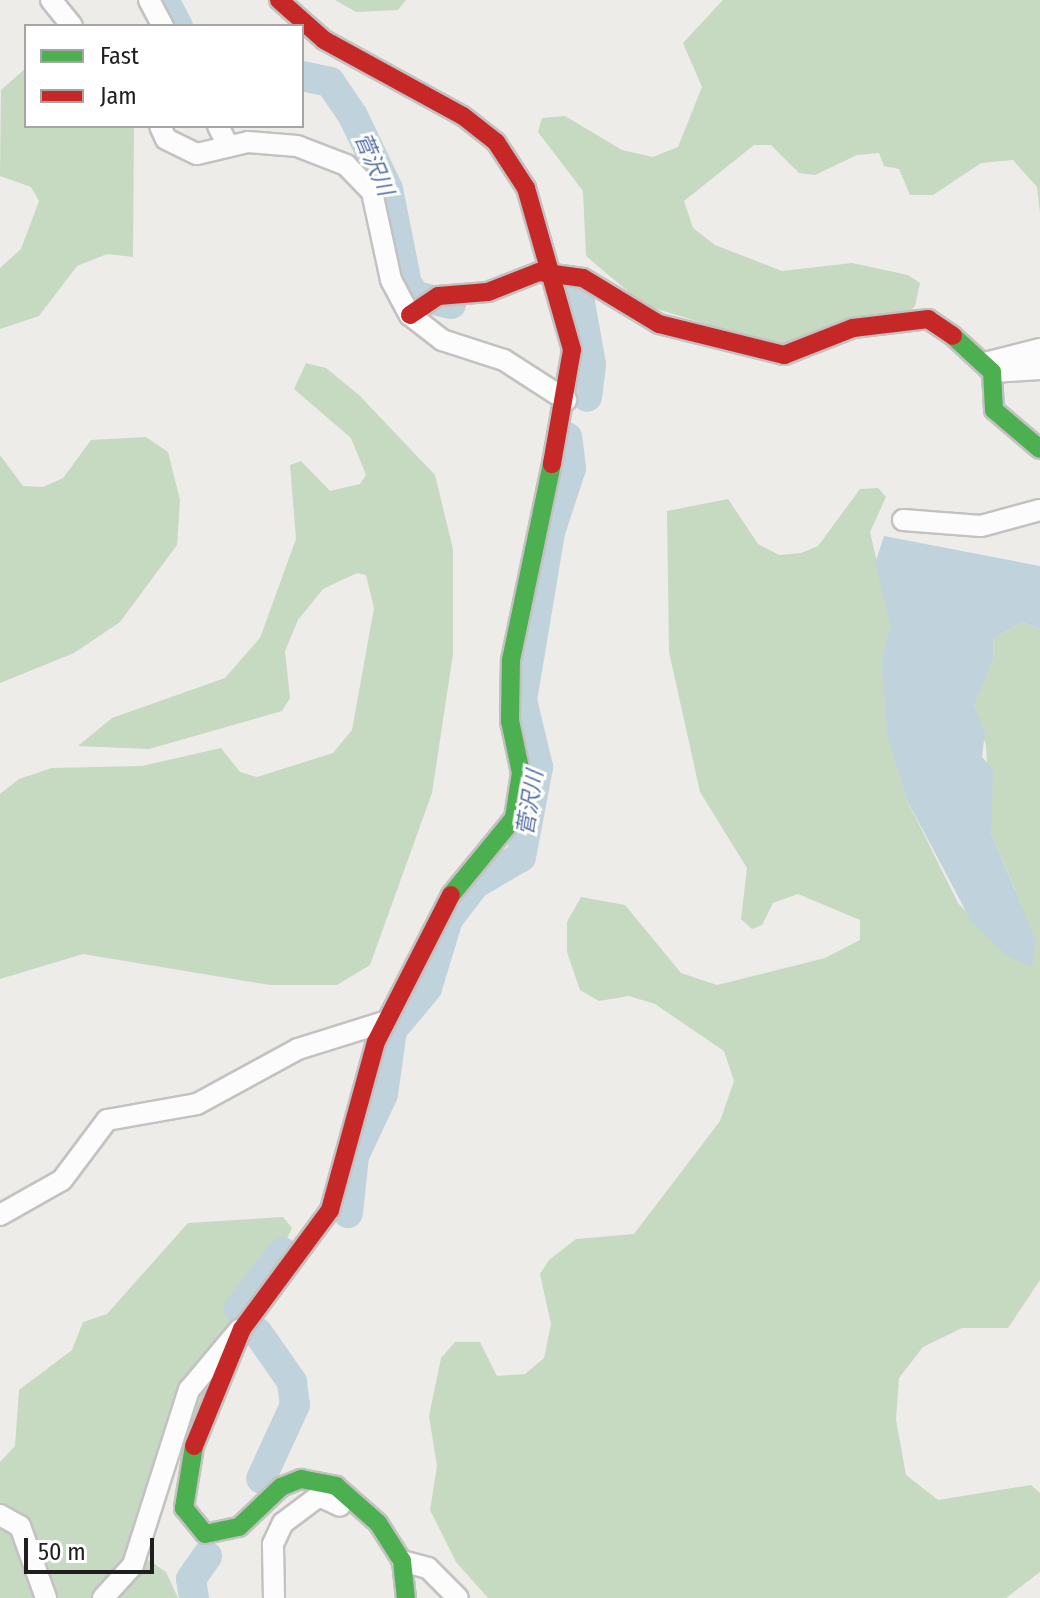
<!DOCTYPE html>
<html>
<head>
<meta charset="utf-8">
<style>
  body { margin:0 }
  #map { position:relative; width:1040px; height:1598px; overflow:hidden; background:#edece9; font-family:"Fira Sans Condensed","Noto Sans JP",sans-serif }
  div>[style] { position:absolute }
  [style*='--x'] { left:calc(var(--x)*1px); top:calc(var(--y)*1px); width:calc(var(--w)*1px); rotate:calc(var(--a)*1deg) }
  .forest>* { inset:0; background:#c6d9c1 }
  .water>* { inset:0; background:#c0d2dc }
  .river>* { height:30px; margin:-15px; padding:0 15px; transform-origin:15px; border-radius:15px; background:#c0d2dc }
  .roads { filter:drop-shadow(2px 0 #c3c2c1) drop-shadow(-2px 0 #c3c2c1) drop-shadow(0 2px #c3c2c1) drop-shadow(0 -2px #c3c2c1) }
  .street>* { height:20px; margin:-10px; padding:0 10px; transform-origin:10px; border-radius:10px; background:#fcfcfc }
  .fast>* { height:18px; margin:-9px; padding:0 9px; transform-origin:9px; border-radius:9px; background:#4caf50 }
  .jam>* { height:18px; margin:-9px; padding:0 9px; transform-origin:9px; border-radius:9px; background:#c62828 }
  span { translate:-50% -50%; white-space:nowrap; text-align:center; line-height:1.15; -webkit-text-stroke:6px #fff; paint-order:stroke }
  .water-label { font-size:22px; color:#5771a4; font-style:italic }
  .legend { position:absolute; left:24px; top:24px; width:280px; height:104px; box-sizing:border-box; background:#fff; border:2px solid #a5a5a5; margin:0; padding:10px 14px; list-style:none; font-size:24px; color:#1f1f1f }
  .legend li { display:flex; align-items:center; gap:16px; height:40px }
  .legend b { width:40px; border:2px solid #a5a5a5 }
  .scale { position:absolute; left:24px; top:1538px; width:130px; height:36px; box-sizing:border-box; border:4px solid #1f1f1f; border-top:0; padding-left:10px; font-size:24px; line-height:28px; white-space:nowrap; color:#1f1f1f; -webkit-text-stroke:6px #fff; paint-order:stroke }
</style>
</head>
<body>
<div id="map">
  <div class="forest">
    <i style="clip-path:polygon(335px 0,406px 0,398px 10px,356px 12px)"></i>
    <i style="clip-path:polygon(723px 0,1040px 0,1040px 213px,1037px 187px,1013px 160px,981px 163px,933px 195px,910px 195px,899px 169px,884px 166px,879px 153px,857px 155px,815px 175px,799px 173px,771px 145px,754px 145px,684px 201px,693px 228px,715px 245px,782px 271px,852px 263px,908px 275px,920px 283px,915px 306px,906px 315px,778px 346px,644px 305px,586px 256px,583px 191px,538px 132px,542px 118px,565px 116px,622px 150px,653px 157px,678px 147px,702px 87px,683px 43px)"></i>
    <i style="clip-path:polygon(26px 68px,26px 126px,134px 126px,133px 257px,107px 254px,77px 266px,39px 316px,0 329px,0 268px,21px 249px,39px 201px,31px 187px,0 176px,1px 90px)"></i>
    <i style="clip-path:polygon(306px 363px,326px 368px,359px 395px,435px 475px,453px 549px,453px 654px,432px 793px,370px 965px,337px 985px,270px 985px,83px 954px,0 979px,0 794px,19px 779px,52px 768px,142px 766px,221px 748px,240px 772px,257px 777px,333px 753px,352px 730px,374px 608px,366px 575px,357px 573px,323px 589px,298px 620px,285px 651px,290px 698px,282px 711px,149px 749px,78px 746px,112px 718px,225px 678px,260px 638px,296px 539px,290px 465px,301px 461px,330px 491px,360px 484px,366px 475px,351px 438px,294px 389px)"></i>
    <i style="clip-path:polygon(146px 437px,168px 452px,180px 500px,177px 545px,120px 622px,74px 653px,0 683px,0 455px,23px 486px,43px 487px,63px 478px,91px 440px)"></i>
    <i style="clip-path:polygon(878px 488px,886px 497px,870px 532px,892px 626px,881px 660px,889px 738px,907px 800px,958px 903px,1007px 956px,1015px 890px,991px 833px,986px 746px,974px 705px,994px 658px,993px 640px,1021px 622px,1040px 629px,1040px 1280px,1008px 1328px,962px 1328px,923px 1347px,899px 1378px,896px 1420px,906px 1475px,938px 1500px,1031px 1485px,1040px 1493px,1040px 1572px,1006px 1598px,488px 1598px,456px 1562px,430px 1510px,437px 1466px,429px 1416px,441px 1358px,455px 1342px,480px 1342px,497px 1376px,525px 1374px,544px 1358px,551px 1324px,540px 1274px,549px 1260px,576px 1239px,634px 1234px,720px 1121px,734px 1081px,724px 1051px,655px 1004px,629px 996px,599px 1001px,580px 990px,567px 952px,567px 922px,581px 897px,625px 905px,681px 973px,717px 985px,825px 958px,860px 940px,860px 920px,798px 894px,773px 903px,762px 925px,752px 929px,741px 919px,747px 868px,700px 792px,669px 652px,667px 511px,728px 499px,758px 544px,779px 555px,801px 553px,818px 546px,860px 489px)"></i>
    <i style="clip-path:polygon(283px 1217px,292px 1228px,134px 1550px,166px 1572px,178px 1598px,0 1598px,0 1462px,15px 1446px,19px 1390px,72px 1350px,83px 1322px,107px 1314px,188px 1223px)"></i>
  </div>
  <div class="water">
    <i style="clip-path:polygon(884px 536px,1040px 566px,1040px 629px,1021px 622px,993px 640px,994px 658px,974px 706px,985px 732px,982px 757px,993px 769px,991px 833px,1036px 941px,1032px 967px,1007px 956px,971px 921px,907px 800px,888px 738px,881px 660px,891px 626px,875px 564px)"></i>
  </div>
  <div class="river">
    <i style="--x:164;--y:0;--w:30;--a:62"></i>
    <i style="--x:302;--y:76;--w:29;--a:12"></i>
    <i style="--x:330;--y:82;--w:41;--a:55.9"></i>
    <i style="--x:353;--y:116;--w:81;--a:64.4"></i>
    <i style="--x:388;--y:189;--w:97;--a:78.7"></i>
    <i style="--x:407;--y:284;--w:15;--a:53"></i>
    <i style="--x:416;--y:296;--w:36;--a:13"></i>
    <i style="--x:578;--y:291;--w:75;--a:80"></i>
    <i style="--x:591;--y:365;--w:32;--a:97"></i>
    <i style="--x:348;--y:1213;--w:57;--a:-84"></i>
    <i style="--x:354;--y:1156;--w:68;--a:-64.9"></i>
    <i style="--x:383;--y:1094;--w:65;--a:-82"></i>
    <i style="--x:392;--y:1030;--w:55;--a:-50.2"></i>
    <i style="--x:427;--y:988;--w:72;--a:-73.1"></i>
    <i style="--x:448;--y:919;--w:44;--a:-52.4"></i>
    <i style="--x:475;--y:884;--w:53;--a:-30.4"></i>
    <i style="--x:521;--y:857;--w:92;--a:-79.3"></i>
    <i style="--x:538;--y:767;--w:69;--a:-103.4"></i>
    <i style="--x:522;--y:700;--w:170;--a:-80.5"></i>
    <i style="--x:550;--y:532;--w:67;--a:-71.8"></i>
    <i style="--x:571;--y:468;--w:31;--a:-97"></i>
    <i style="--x:243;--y:1313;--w:6;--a:-129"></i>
    <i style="--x:239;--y:1308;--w:71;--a:-51.8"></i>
    <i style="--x:258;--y:1333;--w:60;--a:55.2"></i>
    <i style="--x:292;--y:1382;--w:23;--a:83"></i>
    <i style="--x:295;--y:1405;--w:81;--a:114.7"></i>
    <i style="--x:194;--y:1598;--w:19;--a:-99"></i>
    <i style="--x:191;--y:1579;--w:28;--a:-55"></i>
  </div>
  <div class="roads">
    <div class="street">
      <i style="--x:51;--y:0;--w:33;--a:51"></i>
      <i style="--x:149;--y:0;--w:30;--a:62"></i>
      <i style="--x:160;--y:126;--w:14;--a:65"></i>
      <i style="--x:166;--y:139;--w:34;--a:26"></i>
      <i style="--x:197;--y:154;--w:52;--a:-13.2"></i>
      <i style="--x:248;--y:142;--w:49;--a:4.7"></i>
      <i style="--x:297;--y:146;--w:53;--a:21.2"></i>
      <i style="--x:346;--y:165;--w:37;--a:46"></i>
      <i style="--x:372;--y:192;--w:90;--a:77.8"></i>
      <i style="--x:391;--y:280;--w:40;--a:62"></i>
      <i style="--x:410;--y:315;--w:41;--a:38"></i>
      <i style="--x:442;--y:340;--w:65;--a:17.9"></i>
      <i style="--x:504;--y:360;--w:74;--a:32.8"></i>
      <i style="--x:218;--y:126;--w:20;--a:63"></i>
      <i style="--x:985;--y:363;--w:57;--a:-14.3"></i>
      <i style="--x:992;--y:372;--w:48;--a:-3.6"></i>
      <i style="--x:903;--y:520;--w:78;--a:4.4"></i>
      <i style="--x:981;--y:526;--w:61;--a:-15.2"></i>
      <i style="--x:0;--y:1215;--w:71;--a:-29.4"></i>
      <i style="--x:62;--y:1180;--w:75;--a:-53.1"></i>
      <i style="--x:107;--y:1120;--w:91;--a:-10.1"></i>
      <i style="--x:197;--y:1104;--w:115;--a:-28.6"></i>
      <i style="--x:298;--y:1049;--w:90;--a:-17.4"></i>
      <i style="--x:0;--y:1515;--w:23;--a:29"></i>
      <i style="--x:20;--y:1526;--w:77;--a:70.1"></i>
      <i style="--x:402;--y:1561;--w:27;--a:15"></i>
      <i style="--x:428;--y:1568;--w:42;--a:45"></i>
      <i style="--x:103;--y:1598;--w:45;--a:-47.7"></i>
      <i style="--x:133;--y:1565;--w:184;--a:-72.3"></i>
      <i style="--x:189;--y:1390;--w:78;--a:-50.2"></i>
      <i style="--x:274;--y:1598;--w:54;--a:-91.1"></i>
      <i style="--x:273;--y:1544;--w:23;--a:-65"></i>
      <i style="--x:283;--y:1523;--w:45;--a:-36.9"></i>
      <i style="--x:319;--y:1496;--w:23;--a:25"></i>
    </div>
    <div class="fast">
      <i style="--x:953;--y:336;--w:53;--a:42.7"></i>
      <i style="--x:992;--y:372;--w:38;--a:87"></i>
      <i style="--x:994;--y:410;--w:60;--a:40.3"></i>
      <i style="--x:451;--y:895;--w:99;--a:-50.7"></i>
      <i style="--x:514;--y:818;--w:46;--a:-81.2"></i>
      <i style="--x:521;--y:773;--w:53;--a:-101.9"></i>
      <i style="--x:510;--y:721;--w:61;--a:-89.1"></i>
      <i style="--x:511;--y:660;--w:200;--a:-78.2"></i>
      <i style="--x:194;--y:1446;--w:63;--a:99.2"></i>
      <i style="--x:184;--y:1508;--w:33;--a:51"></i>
      <i style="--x:205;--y:1534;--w:35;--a:-12"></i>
      <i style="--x:239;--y:1527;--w:58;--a:-43.6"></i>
      <i style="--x:281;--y:1487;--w:22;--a:-22"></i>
      <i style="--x:301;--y:1479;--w:36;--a:11"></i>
      <i style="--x:336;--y:1486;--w:56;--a:41.4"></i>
      <i style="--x:378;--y:1523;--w:45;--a:57.7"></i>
      <i style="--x:402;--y:1561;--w:37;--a:84"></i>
    </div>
    <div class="jam">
      <i style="--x:279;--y:0;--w:60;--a:41.6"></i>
      <i style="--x:324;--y:40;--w:158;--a:28.7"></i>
      <i style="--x:463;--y:116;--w:42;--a:38.2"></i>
      <i style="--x:496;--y:142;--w:55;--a:56.9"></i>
      <i style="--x:526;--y:188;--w:168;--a:74.1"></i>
      <i style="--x:572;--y:350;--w:116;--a:100"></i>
      <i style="--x:410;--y:315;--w:34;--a:-34"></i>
      <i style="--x:438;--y:296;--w:50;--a:-4.6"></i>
      <i style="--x:488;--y:292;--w:55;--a:-21.4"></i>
      <i style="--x:539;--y:272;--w:44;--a:7.8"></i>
      <i style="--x:583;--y:278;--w:89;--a:31.2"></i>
      <i style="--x:659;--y:324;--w:129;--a:13.9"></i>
      <i style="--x:784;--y:355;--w:74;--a:-21.4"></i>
      <i style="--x:853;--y:328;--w:76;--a:-6.8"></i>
      <i style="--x:928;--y:319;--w:30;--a:34"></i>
      <i style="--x:194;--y:1446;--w:126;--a:-67.7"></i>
      <i style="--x:242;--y:1329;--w:148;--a:-53.5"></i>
      <i style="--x:330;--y:1210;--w:174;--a:-74.7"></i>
      <i style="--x:376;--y:1042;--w:165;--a:-63"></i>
    </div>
  </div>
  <div class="water-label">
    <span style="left:374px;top:164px;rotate:67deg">菅沢川</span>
    <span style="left:530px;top:803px;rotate:-81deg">菅沢川</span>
  </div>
  <ul class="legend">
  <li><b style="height:10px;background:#4caf50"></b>Fast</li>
  <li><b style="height:10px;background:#c62828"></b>Jam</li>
  </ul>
  <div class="scale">50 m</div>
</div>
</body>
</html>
